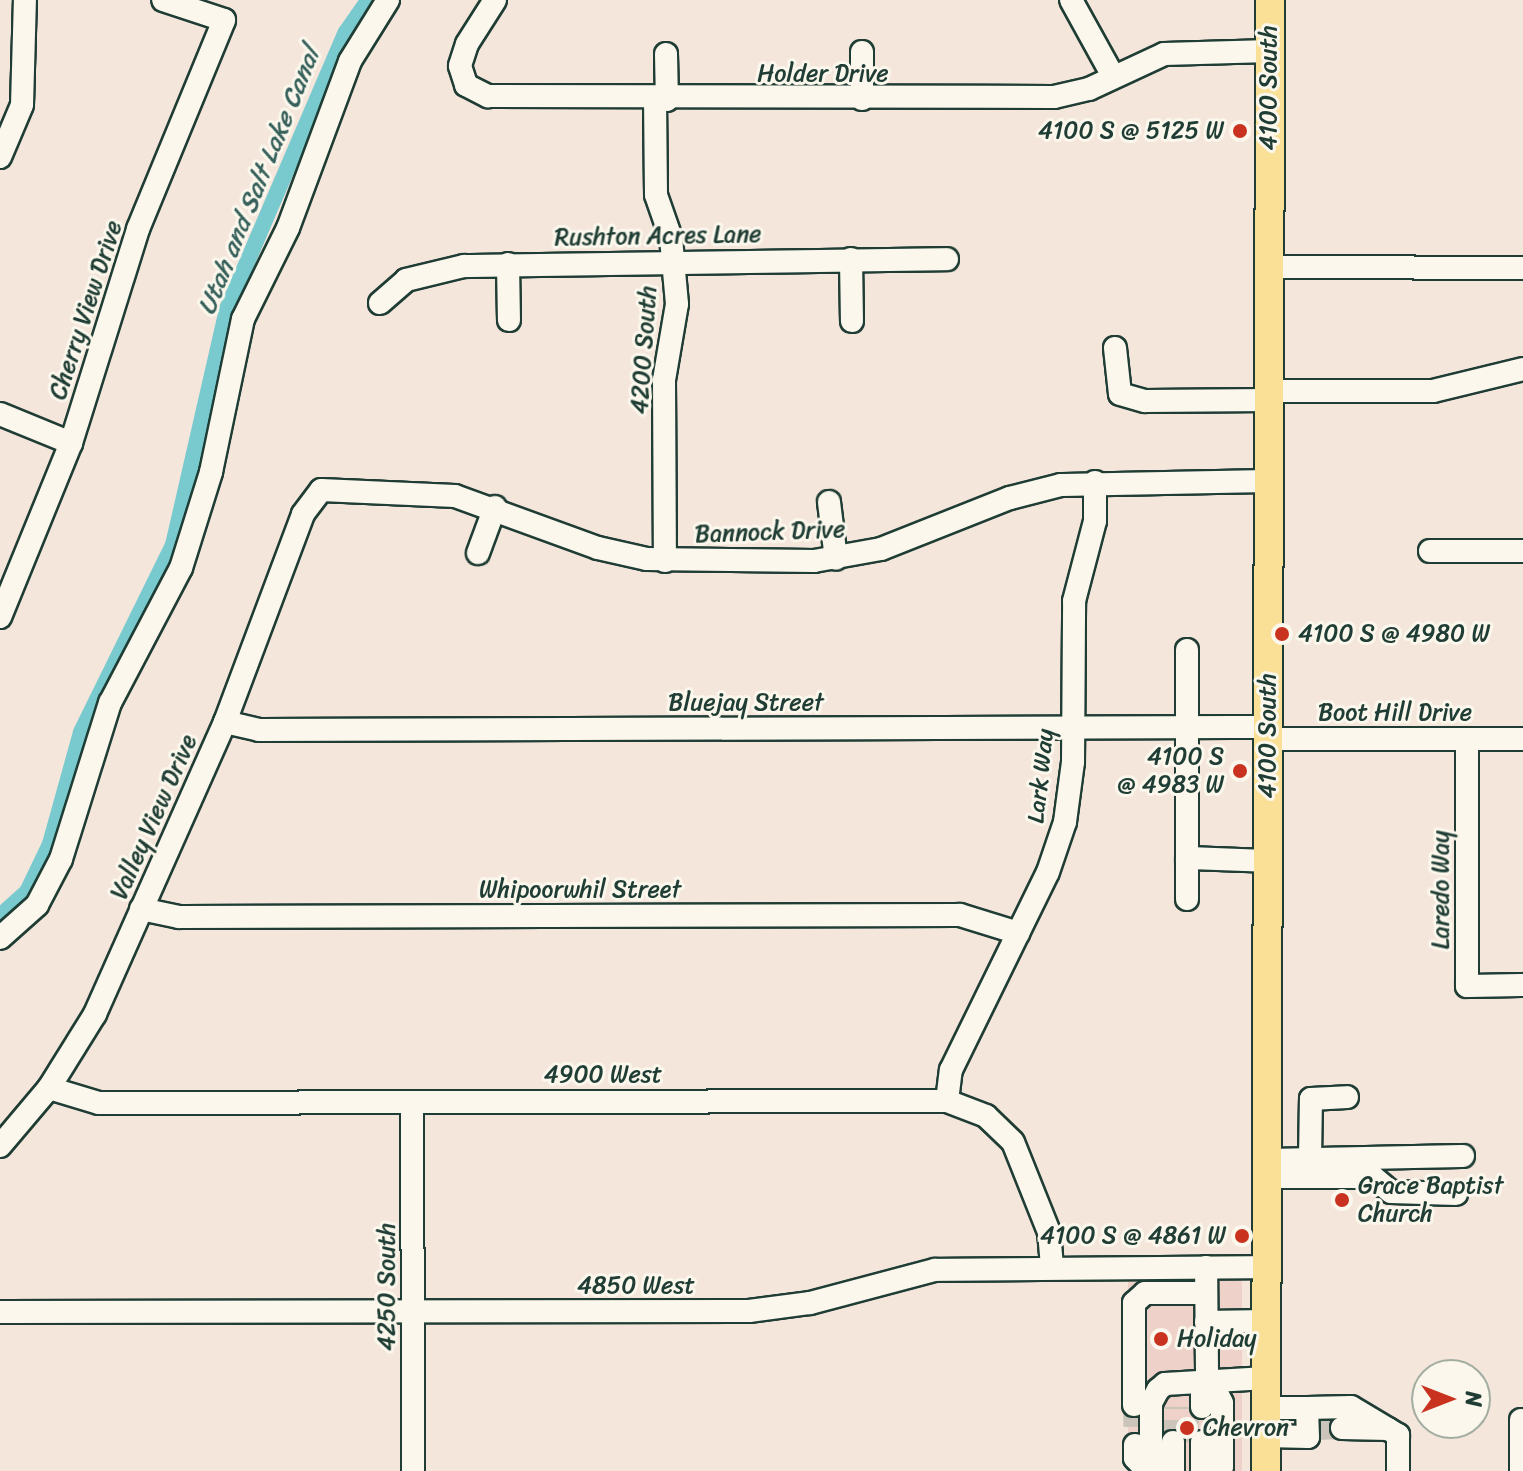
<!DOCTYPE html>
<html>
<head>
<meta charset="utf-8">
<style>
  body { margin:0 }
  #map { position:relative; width:1523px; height:1471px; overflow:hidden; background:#f5e6dc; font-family:Sriracha,sans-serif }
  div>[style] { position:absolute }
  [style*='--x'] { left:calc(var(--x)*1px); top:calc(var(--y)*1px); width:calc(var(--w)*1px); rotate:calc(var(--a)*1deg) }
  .built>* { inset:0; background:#eed2c9; transform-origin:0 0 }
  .canal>* { height:16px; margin:-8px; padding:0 8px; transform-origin:8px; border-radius:8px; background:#79cacf }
  .minor-tunnel>* { height:22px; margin-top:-11px; transform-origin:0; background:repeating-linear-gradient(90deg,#cac4ba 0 22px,transparent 0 33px) }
  .roads { filter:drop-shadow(2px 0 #1f3d34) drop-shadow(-2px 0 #1f3d34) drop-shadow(0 2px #1f3d34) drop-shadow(0 -2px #1f3d34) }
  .minor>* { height:22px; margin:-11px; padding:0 11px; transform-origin:11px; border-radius:11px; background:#fbf7ec }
  .major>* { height:28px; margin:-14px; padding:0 14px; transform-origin:14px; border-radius:14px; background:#fadf96 }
  .dots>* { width:22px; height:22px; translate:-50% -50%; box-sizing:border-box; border:4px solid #fbf7ec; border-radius:50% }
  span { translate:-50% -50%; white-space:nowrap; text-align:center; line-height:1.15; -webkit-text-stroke:6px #fbf7ec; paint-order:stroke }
  .street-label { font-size:24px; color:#1f3d34 }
  .poi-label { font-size:24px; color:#1f3d34 }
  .right { translate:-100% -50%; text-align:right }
  .left { translate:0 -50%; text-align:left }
  .water-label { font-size:26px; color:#36605b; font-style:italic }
  .north { position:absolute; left:1411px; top:1359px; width:80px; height:80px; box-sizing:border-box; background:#fbf7ec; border:2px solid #a3ada2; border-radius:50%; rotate:90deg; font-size:22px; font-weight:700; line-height:32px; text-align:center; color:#1f3d34 }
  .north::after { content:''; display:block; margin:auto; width:28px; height:36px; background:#c8321e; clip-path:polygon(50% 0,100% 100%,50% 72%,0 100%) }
</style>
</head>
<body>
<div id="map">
  <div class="built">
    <i style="left:1242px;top:1276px;width:195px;height:114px;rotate:90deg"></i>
  </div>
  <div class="canal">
    <i style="--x:0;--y:916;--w:36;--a:-42"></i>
    <i style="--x:27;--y:892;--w:53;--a:-64.4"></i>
    <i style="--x:50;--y:844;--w:116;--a:-74.5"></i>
    <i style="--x:81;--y:732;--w:208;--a:-63.8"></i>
    <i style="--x:173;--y:545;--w:242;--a:-77.1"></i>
    <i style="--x:227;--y:309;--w:301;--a:-66.8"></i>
    <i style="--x:346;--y:32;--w:39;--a:-55"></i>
  </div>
  <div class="minor-tunnel">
    <i style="--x:1134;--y:1405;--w:40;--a:88.6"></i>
    <i style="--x:1317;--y:1429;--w:25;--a:-2"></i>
    <i style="--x:1173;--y:1442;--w:35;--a:-90"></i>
    <i style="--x:1188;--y:1442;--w:35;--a:-90"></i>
  </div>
  <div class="roads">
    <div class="minor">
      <i style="--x:495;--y:0;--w:52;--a:122.5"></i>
      <i style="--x:467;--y:44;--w:23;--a:108"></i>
      <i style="--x:460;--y:66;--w:20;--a:72"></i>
      <i style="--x:466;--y:85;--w:25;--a:27"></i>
      <i style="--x:488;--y:96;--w:566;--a:0.1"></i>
      <i style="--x:1054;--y:97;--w:36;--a:-13"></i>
      <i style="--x:1089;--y:89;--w:83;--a:-25"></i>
      <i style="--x:1164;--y:54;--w:106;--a:-1.6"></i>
      <i style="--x:1071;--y:0;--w:87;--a:61.1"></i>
      <i style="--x:862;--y:52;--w:47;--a:90"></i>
      <i style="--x:666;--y:54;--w:46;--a:88.8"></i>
      <i style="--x:655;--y:99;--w:96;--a:89.4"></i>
      <i style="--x:656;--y:195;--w:46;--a:70.8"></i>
      <i style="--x:671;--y:238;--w:66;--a:84.8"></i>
      <i style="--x:677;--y:304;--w:77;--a:99.7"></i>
      <i style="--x:664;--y:380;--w:181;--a:89.7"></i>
      <i style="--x:0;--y:157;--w:56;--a:-67.1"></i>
      <i style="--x:22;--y:105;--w:105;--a:-88.4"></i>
      <i style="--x:851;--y:259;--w:62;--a:89.1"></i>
      <i style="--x:508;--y:264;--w:56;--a:89"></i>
      <i style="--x:1269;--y:267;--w:254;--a:0.2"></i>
      <i style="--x:380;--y:303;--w:35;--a:-41"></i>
      <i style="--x:406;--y:280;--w:60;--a:-13.6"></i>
      <i style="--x:464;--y:266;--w:483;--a:-0.8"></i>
      <i style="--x:1115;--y:348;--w:46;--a:83.8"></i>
      <i style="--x:1120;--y:394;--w:26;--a:16"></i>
      <i style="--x:1145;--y:401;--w:124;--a:-0.5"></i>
      <i style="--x:1269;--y:391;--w:164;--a:0"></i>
      <i style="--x:1433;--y:391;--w:93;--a:-13.7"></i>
      <i style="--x:0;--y:414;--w:77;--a:22.2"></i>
      <i style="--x:829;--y:502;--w:57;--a:83"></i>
      <i style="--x:1430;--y:551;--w:93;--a:0"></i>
      <i style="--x:478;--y:553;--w:49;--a:-69.7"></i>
      <i style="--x:0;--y:617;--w:188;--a:-67.8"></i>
      <i style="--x:71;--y:443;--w:224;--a:-72.6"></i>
      <i style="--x:138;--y:229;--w:226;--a:-67.6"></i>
      <i style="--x:224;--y:20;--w:64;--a:-161.8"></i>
      <i style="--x:1187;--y:650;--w:249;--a:90"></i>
      <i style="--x:225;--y:722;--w:35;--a:13"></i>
      <i style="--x:259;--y:730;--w:1009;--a:-0.17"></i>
      <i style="--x:1268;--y:739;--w:255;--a:0"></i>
      <i style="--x:1467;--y:739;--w:247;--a:90"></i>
      <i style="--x:1467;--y:986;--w:56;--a:-1"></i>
      <i style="--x:1187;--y:858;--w:81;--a:2.1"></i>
      <i style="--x:141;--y:909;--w:39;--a:12"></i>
      <i style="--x:179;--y:917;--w:781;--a:-0.15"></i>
      <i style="--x:960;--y:915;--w:61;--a:17.2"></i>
      <i style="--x:0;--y:938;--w:50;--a:-41.7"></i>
      <i style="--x:37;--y:905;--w:52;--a:-62.4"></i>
      <i style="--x:61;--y:859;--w:164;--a:-72.6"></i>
      <i style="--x:110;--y:703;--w:153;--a:-62.3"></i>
      <i style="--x:181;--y:568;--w:101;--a:-72.6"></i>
      <i style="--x:211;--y:472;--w:156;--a:-78.2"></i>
      <i style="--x:243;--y:319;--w:102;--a:-63.7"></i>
      <i style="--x:288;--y:228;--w:178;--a:-69.6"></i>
      <i style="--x:350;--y:61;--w:72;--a:-58.1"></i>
      <i style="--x:49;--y:1088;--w:52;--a:16.7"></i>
      <i style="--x:99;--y:1103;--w:848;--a:-0.14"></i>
      <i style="--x:947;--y:1101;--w:42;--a:21"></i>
      <i style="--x:986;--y:1116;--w:37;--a:44"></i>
      <i style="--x:1013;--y:1142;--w:97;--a:68.2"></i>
      <i style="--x:1049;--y:1232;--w:36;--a:85"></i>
      <i style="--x:947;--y:1101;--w:31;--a:-83"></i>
      <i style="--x:951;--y:1070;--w:220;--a:-63.9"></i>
      <i style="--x:1048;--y:872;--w:53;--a:-71.2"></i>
      <i style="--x:1065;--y:822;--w:61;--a:-82.4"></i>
      <i style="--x:1073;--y:762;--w:161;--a:-89.6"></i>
      <i style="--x:1074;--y:601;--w:83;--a:-75.3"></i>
      <i style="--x:1095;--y:521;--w:39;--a:-90"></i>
      <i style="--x:412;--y:1102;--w:369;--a:89.8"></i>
      <i style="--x:0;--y:1146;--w:76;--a:-49.8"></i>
      <i style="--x:49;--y:1088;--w:87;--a:-58.1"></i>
      <i style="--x:95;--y:1014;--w:320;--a:-66"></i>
      <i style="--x:225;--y:722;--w:222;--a:-69.4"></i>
      <i style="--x:303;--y:514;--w:30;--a:-53"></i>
      <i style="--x:321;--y:490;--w:134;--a:2.6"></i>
      <i style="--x:455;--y:496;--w:152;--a:20"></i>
      <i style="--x:598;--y:548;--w:50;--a:12.7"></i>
      <i style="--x:647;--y:559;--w:167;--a:0.7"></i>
      <i style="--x:814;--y:561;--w:68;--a:-10.2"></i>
      <i style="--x:881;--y:549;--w:139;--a:-21.6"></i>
      <i style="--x:1010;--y:498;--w:53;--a:-14.3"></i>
      <i style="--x:1061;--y:485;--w:208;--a:-1.1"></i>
      <i style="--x:1267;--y:1160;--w:196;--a:-1.2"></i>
      <i style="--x:1310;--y:1160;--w:61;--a:-89.1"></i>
      <i style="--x:1311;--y:1099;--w:36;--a:-3"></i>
      <i style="--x:1267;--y:1177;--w:106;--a:0"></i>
      <i style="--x:1373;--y:1177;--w:23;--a:40"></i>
      <i style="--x:1391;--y:1192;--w:65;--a:1.8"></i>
      <i style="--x:0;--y:1312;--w:749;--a:-0.08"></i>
      <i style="--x:749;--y:1311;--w:62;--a:-7.5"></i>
      <i style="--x:810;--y:1303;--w:129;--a:-14.8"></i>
      <i style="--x:935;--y:1270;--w:332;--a:-0.5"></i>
      <i style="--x:1206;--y:1322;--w:60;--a:-1"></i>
      <i style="--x:1202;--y:1382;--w:25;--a:90"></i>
      <i style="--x:1134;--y:1405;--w:102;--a:-90"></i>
      <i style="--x:1134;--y:1303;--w:15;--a:-42"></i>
      <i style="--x:1145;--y:1293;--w:61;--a:0"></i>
      <i style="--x:1266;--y:1408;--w:41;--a:0"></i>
      <i style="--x:1342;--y:1428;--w:46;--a:1.2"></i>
      <i style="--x:1266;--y:1436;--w:42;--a:1.4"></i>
      <i style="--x:1308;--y:1437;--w:29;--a:-92"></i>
      <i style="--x:1307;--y:1408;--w:44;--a:-1.3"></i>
      <i style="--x:1351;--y:1407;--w:55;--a:30.8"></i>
      <i style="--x:1398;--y:1435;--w:36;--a:90"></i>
      <i style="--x:1173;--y:1442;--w:29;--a:90"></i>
      <i style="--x:1202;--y:1442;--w:29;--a:90"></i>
      <i style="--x:1135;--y:1445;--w:13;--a:90"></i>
      <i style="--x:1135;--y:1458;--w:18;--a:47"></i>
      <i style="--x:1151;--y:1471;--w:68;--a:-90"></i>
      <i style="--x:1151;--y:1403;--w:15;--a:-62"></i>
      <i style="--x:1158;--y:1390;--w:9;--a:-41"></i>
      <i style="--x:1165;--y:1384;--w:101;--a:-3.4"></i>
      <i style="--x:1205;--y:1471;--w:17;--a:-13"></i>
      <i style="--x:1222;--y:1467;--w:64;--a:-90"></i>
      <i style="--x:1222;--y:1403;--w:34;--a:-116"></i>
      <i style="--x:1207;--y:1372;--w:105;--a:-90.5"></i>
      <i style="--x:1521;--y:1471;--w:51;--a:-90"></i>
    </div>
    <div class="major">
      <i style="--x:1266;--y:1471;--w:1471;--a:-89.84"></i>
    </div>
  </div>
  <div class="dots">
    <i style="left:1240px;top:131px;background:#c8321e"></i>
    <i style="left:1282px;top:634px;background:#c8321e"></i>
    <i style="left:1240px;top:771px;background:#c8321e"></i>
    <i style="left:1342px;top:1200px;background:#c8321e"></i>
    <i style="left:1242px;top:1236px;background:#c8321e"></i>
    <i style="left:1161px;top:1339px;background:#c8321e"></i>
    <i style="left:1187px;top:1428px;background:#c8321e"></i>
  </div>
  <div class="street-label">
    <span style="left:823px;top:74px">Holder Drive</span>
    <span style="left:1269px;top:88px;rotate:-90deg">4100 South</span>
    <span style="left:658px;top:236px;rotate:-1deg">Rushton Acres Lane</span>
    <span style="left:86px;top:310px;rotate:-72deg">Cherry View Drive</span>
    <span style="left:644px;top:350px;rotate:-86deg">4200 South</span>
    <span style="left:770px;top:532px;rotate:-2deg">Bannock Drive</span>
    <span style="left:746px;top:703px">Bluejay Street</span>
    <span style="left:1395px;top:713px">Boot Hill Drive</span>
    <span style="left:1268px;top:736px;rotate:-90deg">4100 South</span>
    <span style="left:1041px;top:776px;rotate:-84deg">Lark Way</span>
    <span style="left:154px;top:817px;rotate:-66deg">Valley View Drive</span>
    <span style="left:580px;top:890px">Whipoorwhil Street</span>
    <span style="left:1441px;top:890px;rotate:-90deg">Laredo Way</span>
    <span style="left:603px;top:1075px">4900 West</span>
    <span style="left:636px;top:1286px">4850 West</span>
    <span style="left:387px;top:1287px;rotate:-90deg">4250 South</span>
  </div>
  <div class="poi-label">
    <span class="right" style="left:1224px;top:131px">4100 S @ 5125 W</span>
    <span class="left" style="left:1298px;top:634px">4100 S @ 4980 W</span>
    <span class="right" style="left:1224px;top:771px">4100 S<br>@ 4983 W</span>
    <span class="left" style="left:1358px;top:1200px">Grace Baptist<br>Church</span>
    <span class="right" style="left:1226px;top:1236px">4100 S @ 4861 W</span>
    <span class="left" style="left:1177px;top:1339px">Holiday</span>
    <span class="left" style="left:1203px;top:1428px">Chevron</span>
  </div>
  <div class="water-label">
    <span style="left:259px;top:181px;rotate:-68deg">Utah and Salt Lake Canal</span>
  </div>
  <div class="north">N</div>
</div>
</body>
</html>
